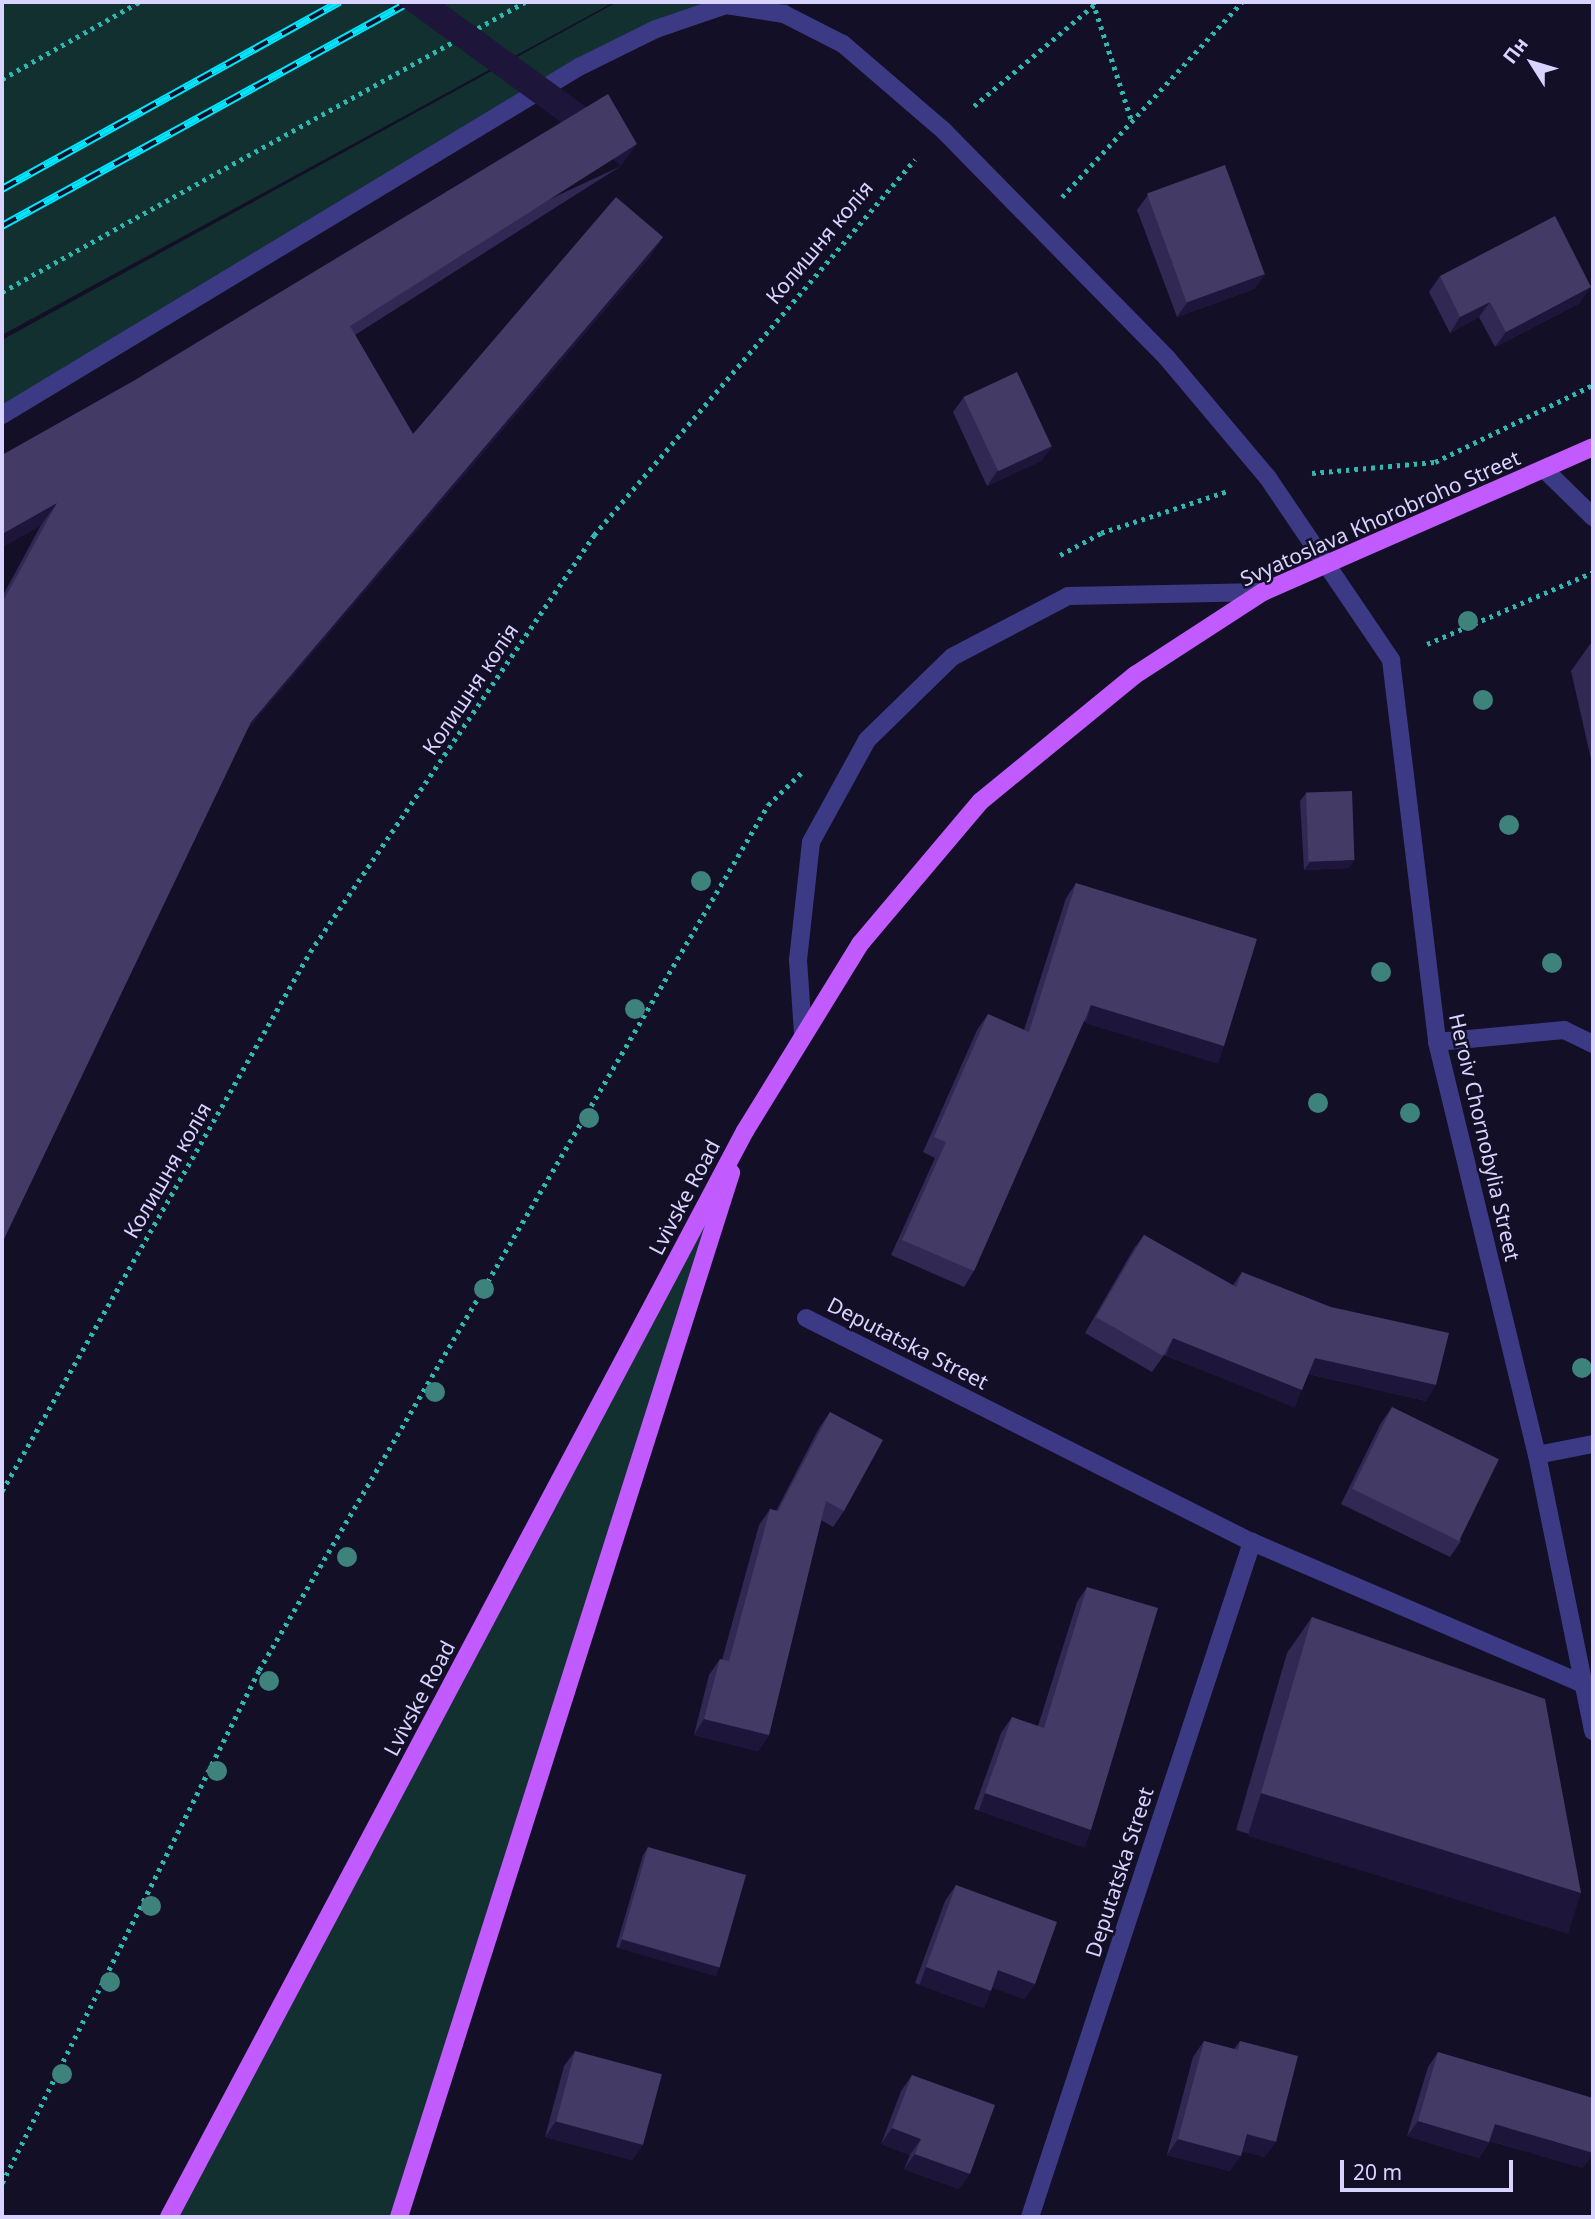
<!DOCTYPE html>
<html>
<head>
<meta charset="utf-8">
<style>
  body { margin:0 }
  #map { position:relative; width:1595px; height:2219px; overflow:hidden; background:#130f26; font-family:"Noto Sans",sans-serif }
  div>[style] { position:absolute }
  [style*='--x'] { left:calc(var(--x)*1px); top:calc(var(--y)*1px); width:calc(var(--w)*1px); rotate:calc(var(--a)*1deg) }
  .green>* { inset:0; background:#12302f }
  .path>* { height:4.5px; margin-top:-2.25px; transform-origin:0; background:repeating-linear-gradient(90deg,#2fb8b0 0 3.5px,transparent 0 8.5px) }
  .minor>* { height:18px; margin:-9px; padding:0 9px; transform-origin:9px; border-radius:9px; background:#3d3a85 }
  .major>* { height:18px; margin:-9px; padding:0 9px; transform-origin:9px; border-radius:9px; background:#c25bff }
  .rail>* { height:8px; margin-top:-4px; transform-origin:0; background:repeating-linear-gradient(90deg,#130f26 0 16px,#00e5ff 0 32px); box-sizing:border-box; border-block:2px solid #00e5ff }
  .trees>* { width:20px; height:20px; margin:-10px; border-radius:50%; background:#3d827b }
  .wall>* { inset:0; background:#312854 }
  .shaded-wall>* { inset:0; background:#1d163a; transform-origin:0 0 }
  .building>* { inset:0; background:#433a66; transform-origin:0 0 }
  span { translate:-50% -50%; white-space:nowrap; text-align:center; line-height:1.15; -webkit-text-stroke:5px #130f26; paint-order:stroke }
  .street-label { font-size:21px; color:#d9d4ff }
  .frame { position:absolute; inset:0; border:4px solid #d9d4ff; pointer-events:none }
  .north { position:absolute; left:1497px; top:28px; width:70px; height:70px; -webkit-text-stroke:5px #130f26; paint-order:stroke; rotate:307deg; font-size:19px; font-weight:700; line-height:28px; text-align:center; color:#d9d4ff }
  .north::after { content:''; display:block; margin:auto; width:24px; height:32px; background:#d9d4ff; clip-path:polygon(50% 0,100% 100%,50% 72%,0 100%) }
  .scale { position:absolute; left:1340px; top:2160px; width:173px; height:32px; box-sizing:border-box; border:4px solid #d9d4ff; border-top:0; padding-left:9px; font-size:21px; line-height:24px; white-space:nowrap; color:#d9d4ff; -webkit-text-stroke:5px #130f26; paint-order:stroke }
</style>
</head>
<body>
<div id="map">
  <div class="green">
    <i style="clip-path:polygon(2px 2px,614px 2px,2px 335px)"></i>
    <i style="clip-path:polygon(617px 2px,790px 2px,784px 14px,726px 5px,656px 29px,2px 415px,2px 340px)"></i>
    <i style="clip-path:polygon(745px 1131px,399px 2217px,169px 2217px)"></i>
  </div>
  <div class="path">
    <i style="--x:1093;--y:2;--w:125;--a:71.9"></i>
    <i style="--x:2;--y:79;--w:157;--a:-29.3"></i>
    <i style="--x:974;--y:106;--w:157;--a:-40.1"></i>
    <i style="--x:1062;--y:197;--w:265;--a:-47.3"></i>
    <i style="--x:2;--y:292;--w:598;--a:-29.01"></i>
    <i style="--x:1312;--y:473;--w:123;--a:-5.1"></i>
    <i style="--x:1435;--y:462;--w:176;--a:-26"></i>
    <i style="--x:1060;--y:555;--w:47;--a:-28.2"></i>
    <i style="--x:1101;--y:533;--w:134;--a:-18.3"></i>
    <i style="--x:1427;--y:644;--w:181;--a:-23.4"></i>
    <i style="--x:2;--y:1491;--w:621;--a:-60.26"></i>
    <i style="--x:310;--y:952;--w:505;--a:-55.74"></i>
    <i style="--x:594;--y:535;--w:494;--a:-49.5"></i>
    <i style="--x:2;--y:2183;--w:574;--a:-63.39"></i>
    <i style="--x:259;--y:1670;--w:1004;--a:-59.53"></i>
    <i style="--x:768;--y:805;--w:46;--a:-44.1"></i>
  </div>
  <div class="minor">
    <i style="--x:2;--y:415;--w:674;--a:-31.1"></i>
    <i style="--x:579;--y:67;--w:86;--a:-26.3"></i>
    <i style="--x:656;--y:29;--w:74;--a:-18.9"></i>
    <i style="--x:726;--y:5;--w:59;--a:8.8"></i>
    <i style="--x:784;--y:14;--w:66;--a:27"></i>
    <i style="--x:843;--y:44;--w:133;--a:40.7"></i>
    <i style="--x:944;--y:131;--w:318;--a:45.5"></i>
    <i style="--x:1167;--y:358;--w:157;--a:49.9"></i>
    <i style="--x:1268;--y:478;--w:220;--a:55.9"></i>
    <i style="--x:1391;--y:660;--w:385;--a:83.1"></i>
    <i style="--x:1437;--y:1042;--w:425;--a:76.4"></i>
    <i style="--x:1537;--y:1455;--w:282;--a:78.5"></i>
    <i style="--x:1544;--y:469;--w:69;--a:44.4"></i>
    <i style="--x:803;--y:1033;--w:73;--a:-93.9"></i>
    <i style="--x:798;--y:960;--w:119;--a:-83.7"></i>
    <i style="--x:811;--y:842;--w:116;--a:-61.2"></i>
    <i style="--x:867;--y:740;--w:119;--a:-44.3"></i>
    <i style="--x:952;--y:657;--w:131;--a:-27.7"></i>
    <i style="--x:1068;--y:596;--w:195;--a:-1.2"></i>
    <i style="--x:1437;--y:1042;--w:128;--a:-5.4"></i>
    <i style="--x:1564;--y:1030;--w:32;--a:26"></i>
    <i style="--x:806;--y:1318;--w:499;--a:26.7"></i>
    <i style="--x:1252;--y:1542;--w:371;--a:23.2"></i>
    <i style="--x:1537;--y:1455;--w:57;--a:-11.1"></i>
    <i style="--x:1030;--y:2217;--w:711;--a:-71.79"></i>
  </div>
  <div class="major">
    <i style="--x:169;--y:2217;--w:1229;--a:-62.06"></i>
    <i style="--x:745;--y:1131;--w:220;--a:-58.4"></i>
    <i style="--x:860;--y:944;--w:187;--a:-49.8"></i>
    <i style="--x:981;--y:801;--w:199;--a:-39.3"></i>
    <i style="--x:1135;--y:675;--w:153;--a:-33"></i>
    <i style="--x:1263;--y:592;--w:360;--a:-23.7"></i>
    <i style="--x:399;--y:2217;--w:1096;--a:-72.36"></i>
  </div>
  <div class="rail">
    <i style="--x:2;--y:189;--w:386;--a:-29"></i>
    <i style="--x:2;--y:226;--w:465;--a:-28.8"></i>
  </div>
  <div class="trees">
    <i style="left:1468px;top:621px"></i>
    <i style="left:1483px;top:700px"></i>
    <i style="left:1509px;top:825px"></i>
    <i style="left:701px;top:881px"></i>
    <i style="left:1552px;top:963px"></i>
    <i style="left:1381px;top:972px"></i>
    <i style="left:635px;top:1009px"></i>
    <i style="left:1318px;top:1103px"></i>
    <i style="left:1410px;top:1113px"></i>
    <i style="left:589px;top:1118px"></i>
    <i style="left:484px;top:1289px"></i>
    <i style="left:1582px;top:1368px"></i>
    <i style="left:435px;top:1392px"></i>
    <i style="left:347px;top:1557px"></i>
    <i style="left:269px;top:1681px"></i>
    <i style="left:217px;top:1771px"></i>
    <i style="left:151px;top:1906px"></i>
    <i style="left:110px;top:1982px"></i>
    <i style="left:62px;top:2074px"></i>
  </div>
  <div class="wall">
    <i style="clip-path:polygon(621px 166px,355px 335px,413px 434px,663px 237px,648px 259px,246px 731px,2px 1243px,2px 597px,41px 525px,2px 547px,2px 455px)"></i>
    <i style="clip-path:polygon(1148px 195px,1265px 274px,1254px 289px,1177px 317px,1137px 210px)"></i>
    <i style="clip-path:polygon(1440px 276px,1580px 303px,1495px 347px,1479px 317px,1450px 333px,1429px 292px)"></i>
    <i style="clip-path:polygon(964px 397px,1052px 446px,1041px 461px,987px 486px,953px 412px)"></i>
    <i style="clip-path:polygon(1593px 640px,1593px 768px,1571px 671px)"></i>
    <i style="clip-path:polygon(1306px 793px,1349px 868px,1304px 870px,1300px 801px)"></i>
    <i style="clip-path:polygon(1076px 883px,1224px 1046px,1213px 1062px,1084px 1021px,974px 1271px,964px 1287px,891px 1255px,935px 1158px,923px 1152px,977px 1030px,988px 1014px,1024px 1030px,1066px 898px)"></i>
    <i style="clip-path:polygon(1144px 1235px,1233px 1285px,1242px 1272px,1426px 1401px,1308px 1374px,1291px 1405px,1164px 1355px,1152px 1372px,1085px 1333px,1133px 1250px)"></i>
    <i style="clip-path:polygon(1392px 1407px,1461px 1541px,1450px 1557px,1341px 1504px,1381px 1423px)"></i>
    <i style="clip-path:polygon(830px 1412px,844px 1511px,833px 1527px,821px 1520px,769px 1735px,758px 1751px,694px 1735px,709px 1675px,720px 1659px,722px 1660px,759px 1525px,770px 1509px,776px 1511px,819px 1428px)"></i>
    <i style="clip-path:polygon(1087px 1587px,1080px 1846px,974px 1809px,1001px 1733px,1012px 1717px,1038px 1726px,1077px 1602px)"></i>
    <i style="clip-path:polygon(1312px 1617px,1556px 1929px,1236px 1830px,1287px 1653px)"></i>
    <i style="clip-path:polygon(648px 1847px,713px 1975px,616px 1947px,643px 1855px)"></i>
    <i style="clip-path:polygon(956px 1885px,1035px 1984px,1024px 1999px,992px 1987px,980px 2007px,915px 1983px,945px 1901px)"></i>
    <i style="clip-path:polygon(1204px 2041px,1234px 2049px,1240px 2041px,1265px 2157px,1242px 2151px,1230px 2171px,1167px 2155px,1193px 2057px)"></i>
    <i style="clip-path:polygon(575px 2051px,643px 2145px,632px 2160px,545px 2137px,564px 2066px)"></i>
    <i style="clip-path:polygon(1438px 2052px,1583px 2168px,1490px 2141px,1479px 2158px,1407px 2136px,1428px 2067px)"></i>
    <i style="clip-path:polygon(912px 2075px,959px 2189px,904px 2169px,910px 2155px,881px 2144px,901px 2091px)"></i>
  </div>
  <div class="shaded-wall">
    <i style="left:637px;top:144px;width:27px;height:340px;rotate:126deg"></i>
    <i style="clip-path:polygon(663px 237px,648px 259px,235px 744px,251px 722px)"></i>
    <i style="clip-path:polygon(1265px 274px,1254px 289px,1177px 317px,1188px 301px)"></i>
    <i style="clip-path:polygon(1591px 287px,1580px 303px,1495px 347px,1506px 332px)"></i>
    <i style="clip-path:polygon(1490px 302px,1479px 317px,1450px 333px,1460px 317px)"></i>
    <i style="clip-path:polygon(1052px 446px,1041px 461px,987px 486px,998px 470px)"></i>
    <i style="clip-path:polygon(57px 503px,41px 525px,2px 547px,2px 534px)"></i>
    <i style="clip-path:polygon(1355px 860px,1349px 868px,1304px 870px,1310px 862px)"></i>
    <i style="left:1091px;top:1005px;width:139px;height:19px;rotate:17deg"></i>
    <i style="left:1173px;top:1338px;width:139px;height:19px;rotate:22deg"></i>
    <i style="clip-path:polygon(1315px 1358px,1436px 1385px,1426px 1401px,1304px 1373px)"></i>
    <i style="clip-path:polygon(704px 1719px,769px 1735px,758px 1751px,694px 1735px)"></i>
    <i style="left:985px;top:1793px;width:112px;height:19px;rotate:19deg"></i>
    <i style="left:1261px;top:1793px;width:335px;height:45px;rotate:17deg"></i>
    <i style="left:622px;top:1939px;width:101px;height:10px;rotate:16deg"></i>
    <i style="left:926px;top:1967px;width:69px;height:19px;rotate:20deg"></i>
    <i style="clip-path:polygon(998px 1970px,1035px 1984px,1024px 1999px,987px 1986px)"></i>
    <i style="clip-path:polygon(556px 2121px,643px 2145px,632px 2160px,545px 2137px)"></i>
    <i style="clip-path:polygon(1418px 2121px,1489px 2142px,1479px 2158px,1407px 2136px)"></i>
    <i style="clip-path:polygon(1495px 2124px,1593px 2153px,1593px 2154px,1583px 2168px,1484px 2139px)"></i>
    <i style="clip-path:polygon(892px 2128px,921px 2139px,910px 2155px,881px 2144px)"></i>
    <i style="clip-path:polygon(1247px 2134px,1276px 2142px,1265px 2157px,1236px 2150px)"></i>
    <i style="clip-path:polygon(1178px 2139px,1241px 2156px,1230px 2171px,1167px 2155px)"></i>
    <i style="clip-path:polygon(915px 2154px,970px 2174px,959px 2189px,904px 2169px)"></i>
  </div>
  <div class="building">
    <i style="clip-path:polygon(608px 94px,637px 144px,350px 326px,413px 434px,616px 197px,663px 237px,251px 722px,2px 1243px,2px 603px,57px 503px,2px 534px,2px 455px,135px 380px)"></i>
    <i style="left:1225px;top:165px;width:116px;height:83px;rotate:70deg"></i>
    <i style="clip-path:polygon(1555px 216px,1591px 287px,1506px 332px,1490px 302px,1460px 317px,1440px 276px)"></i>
    <i style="left:1017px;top:372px;width:82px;height:59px;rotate:65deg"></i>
    <i style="left:1352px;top:791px;width:69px;height:46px;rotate:88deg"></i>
    <i style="clip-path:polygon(1076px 883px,1257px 939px,1224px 1046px,1091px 1005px,974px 1271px,902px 1240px,946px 1142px,934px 1137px,988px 1014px,1029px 1032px)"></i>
    <i style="clip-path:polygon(1144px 1235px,1236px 1287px,1242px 1272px,1331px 1307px,1449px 1333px,1436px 1385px,1315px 1358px,1302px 1390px,1173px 1338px,1163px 1356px,1096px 1317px)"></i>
    <i style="left:1392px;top:1407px;width:119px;height:91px;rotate:26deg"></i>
    <i style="clip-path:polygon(830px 1412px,883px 1440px,844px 1511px,826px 1501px,769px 1735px,704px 1719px,720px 1659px,729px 1661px,770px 1509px,778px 1511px)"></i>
    <i style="clip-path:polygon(1087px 1587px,1158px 1608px,1091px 1830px,985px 1793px,1012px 1717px,1044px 1728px)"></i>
    <i style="clip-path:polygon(1312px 1617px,1545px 1699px,1581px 1893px,1261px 1793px)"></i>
    <i style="left:648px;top:1847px;width:102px;height:96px;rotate:16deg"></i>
    <i style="clip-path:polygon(956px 1885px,1057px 1922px,1035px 1984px,998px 1970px,991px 1991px,926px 1967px)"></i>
    <i style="clip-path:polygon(1204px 2041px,1238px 2050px,1240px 2041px,1298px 2056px,1276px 2142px,1247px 2134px,1241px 2156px,1178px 2139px)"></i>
    <i style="left:575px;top:2051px;width:90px;height:73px;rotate:15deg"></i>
    <i style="clip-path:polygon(1438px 2052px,1593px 2098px,1593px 2153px,1495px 2124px,1489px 2142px,1418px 2121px)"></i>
    <i style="clip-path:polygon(912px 2075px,995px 2105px,970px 2174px,915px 2154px,921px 2139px,892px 2128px)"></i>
  </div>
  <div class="street-label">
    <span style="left:819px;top:242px;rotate:-50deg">Колишня колія</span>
    <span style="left:1380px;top:518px;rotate:-24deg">Svyatoslava Khorobroho Street</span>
    <span style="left:470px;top:689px;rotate:-56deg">Колишня колія</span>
    <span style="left:1485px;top:1137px;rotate:77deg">Heroiv Chornobylia Street</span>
    <span style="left:167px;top:1170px;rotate:-60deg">Колишня колія</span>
    <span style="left:684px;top:1197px;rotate:-62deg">Lvivske Road</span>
    <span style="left:908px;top:1343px;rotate:27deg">Deputatska Street</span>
    <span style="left:419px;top:1698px;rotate:-62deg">Lvivske Road</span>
    <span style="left:1119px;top:1872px;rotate:-72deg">Deputatska Street</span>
  </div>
  <div class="frame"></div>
  <div class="north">Пн</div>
  <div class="scale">20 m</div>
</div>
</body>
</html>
